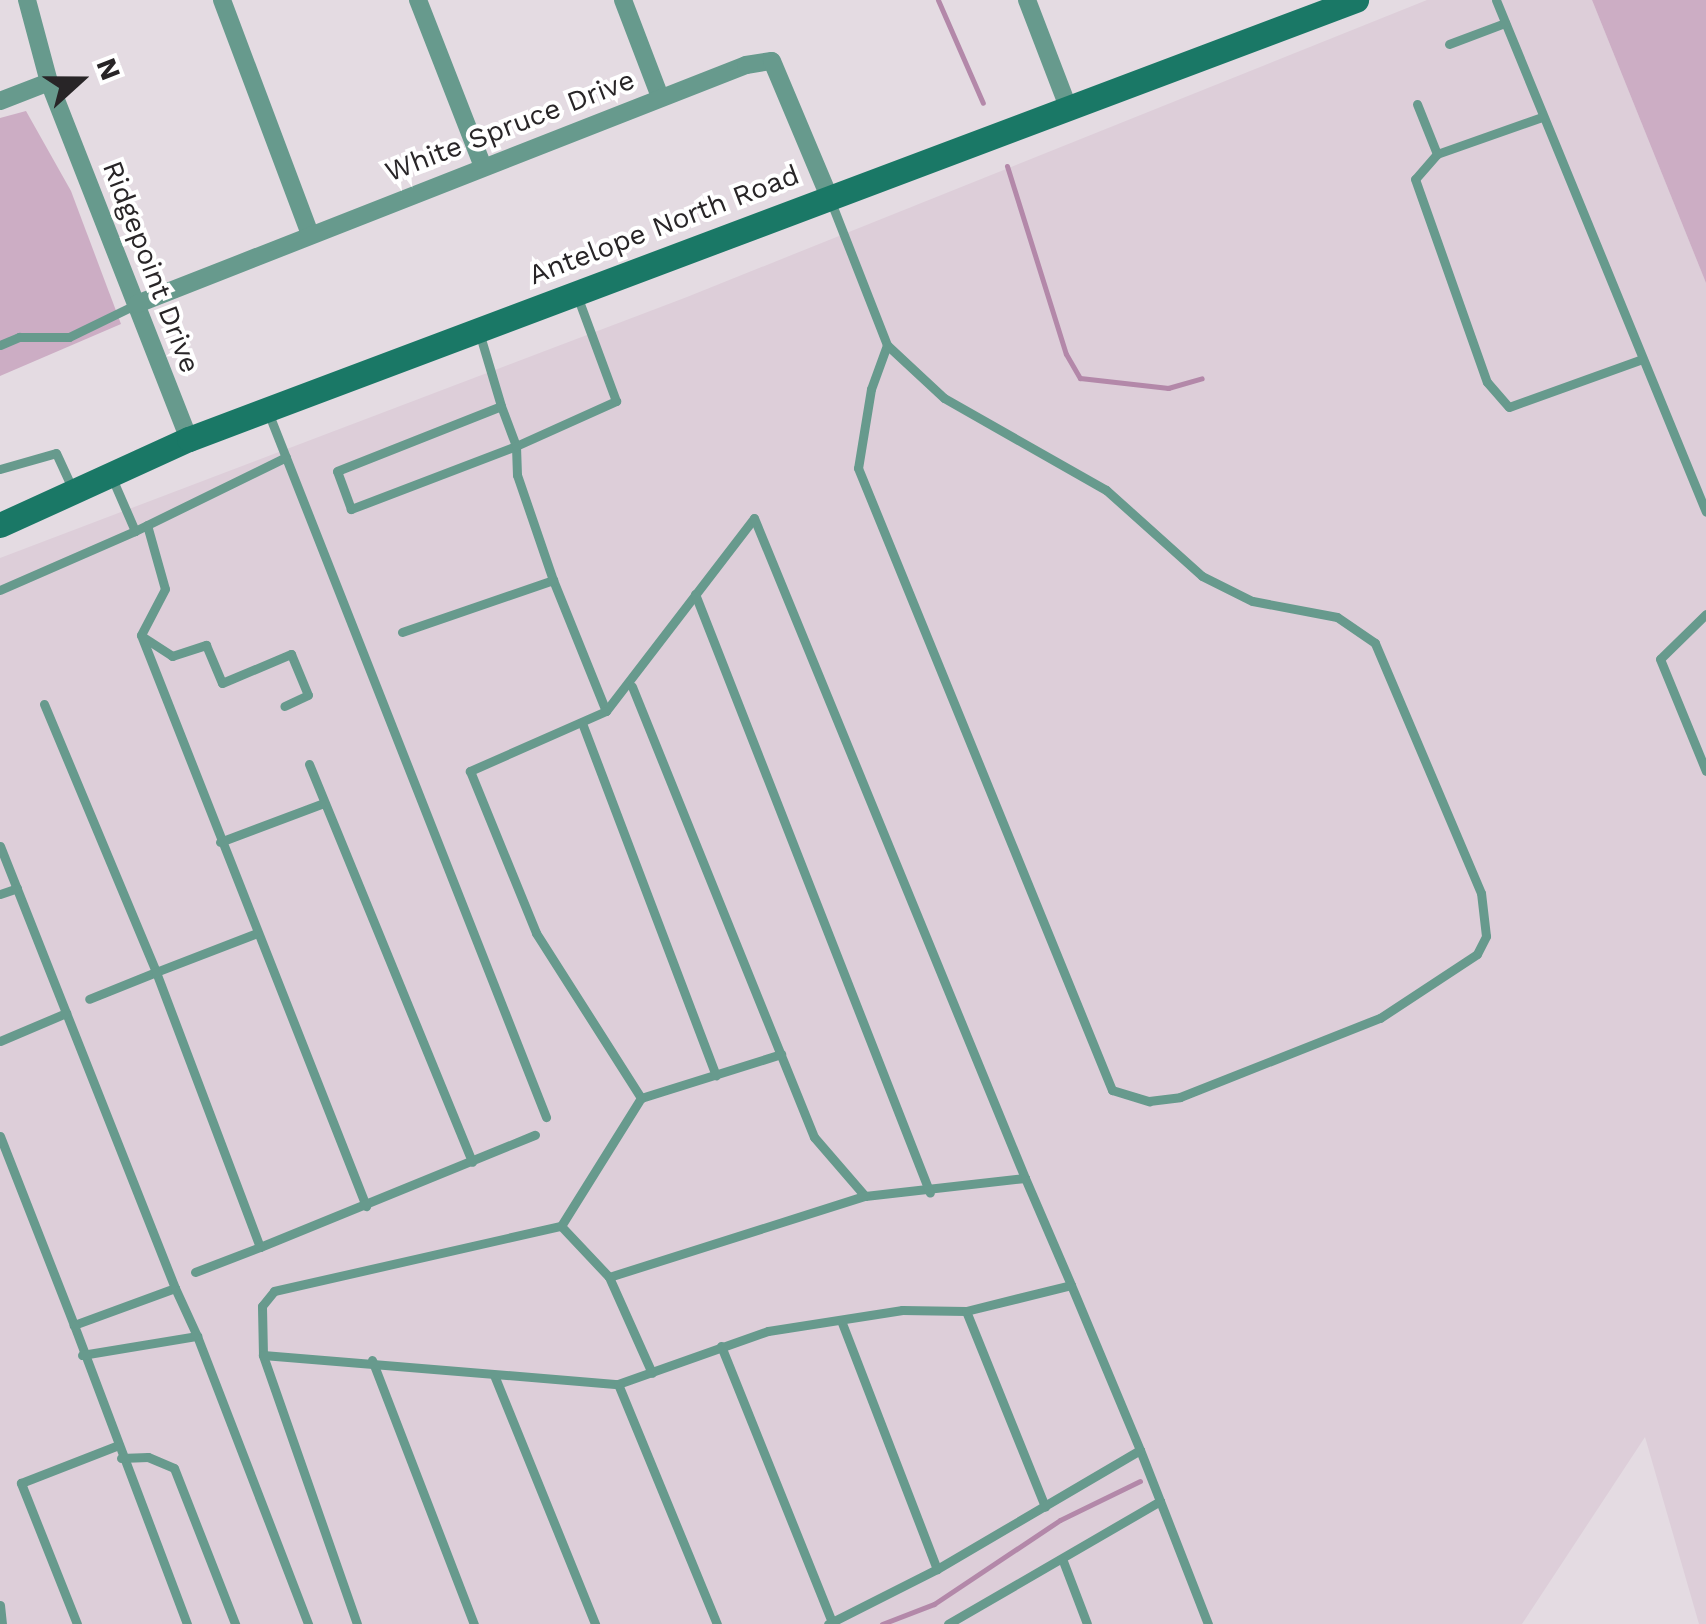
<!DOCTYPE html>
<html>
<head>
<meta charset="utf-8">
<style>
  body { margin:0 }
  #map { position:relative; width:1706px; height:1624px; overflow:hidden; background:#e4dbe2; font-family:"Work Sans",sans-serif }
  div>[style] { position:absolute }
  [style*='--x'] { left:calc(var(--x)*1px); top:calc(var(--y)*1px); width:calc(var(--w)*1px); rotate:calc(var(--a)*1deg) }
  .built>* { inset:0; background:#ddced9 }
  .green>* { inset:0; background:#ccadc4 }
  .stream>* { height:5px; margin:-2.5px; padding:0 2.5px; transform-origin:2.5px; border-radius:2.5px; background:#b388a9 }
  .service>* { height:9px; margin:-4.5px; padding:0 4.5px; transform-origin:4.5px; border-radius:4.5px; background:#679a8d }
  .minor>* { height:18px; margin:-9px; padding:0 9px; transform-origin:9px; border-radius:9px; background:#679a8d }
  .secondary>* { height:25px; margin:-12.5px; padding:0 12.5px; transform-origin:12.5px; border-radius:12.5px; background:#1a7866 }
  span { translate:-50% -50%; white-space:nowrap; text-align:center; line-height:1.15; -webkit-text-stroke:8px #fff; paint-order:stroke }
  .street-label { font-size:28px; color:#282527 }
  .north { position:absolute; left:30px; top:30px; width:100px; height:100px; -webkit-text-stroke:8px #fff; paint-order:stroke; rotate:69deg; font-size:28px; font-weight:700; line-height:40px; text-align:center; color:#282527 }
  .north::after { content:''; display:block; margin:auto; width:35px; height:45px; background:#282527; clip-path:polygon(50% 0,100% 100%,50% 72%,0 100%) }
</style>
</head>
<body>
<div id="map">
  <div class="built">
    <i style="clip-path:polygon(1427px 0,1592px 0,1706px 283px,1706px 1624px,1699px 1624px,1645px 1437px,1522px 1624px,0 1624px,0 558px,687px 297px)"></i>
  </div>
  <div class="green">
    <i style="clip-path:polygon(1592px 0,1706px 0,1706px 283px)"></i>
    <i style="clip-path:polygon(26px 111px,71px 191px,121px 324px,0 376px,0 118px)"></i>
  </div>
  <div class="stream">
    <i style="--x:938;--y:0;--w:112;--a:66.4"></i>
    <i style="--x:1007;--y:166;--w:197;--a:72.6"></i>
    <i style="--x:1066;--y:354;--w:28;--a:60"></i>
    <i style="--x:1080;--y:378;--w:89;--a:6.5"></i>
    <i style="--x:1168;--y:388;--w:35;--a:-16"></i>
    <i style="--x:882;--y:1624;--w:56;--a:-21"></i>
    <i style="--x:934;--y:1604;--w:151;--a:-33.7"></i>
    <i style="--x:1060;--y:1520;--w:89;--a:-26"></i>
  </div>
  <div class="service">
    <i style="--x:1496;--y:0;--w:553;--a:67.7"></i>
    <i style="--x:1449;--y:44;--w:60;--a:-20.6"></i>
    <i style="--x:1417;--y:104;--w:54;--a:68.2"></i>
    <i style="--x:1542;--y:117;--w:111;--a:160.6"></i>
    <i style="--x:1437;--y:154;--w:33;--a:131"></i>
    <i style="--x:1415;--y:179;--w:215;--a:70.5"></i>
    <i style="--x:1487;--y:382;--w:33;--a:49"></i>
    <i style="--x:1509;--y:407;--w:141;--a:-19.8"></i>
    <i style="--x:831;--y:202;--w:154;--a:68.6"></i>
    <i style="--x:887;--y:345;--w:47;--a:110"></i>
    <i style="--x:871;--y:389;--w:80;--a:99.3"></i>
    <i style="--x:858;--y:468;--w:672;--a:67.79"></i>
    <i style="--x:1112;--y:1090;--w:39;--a:17"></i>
    <i style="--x:1149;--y:1101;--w:31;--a:-7"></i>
    <i style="--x:1180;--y:1097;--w:215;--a:-21.6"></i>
    <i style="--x:1380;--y:1018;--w:116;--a:-33.4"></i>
    <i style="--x:1477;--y:954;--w:20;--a:-63"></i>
    <i style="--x:1486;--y:936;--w:43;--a:-96.6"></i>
    <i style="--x:1481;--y:893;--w:272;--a:-113"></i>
    <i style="--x:1375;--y:643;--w:46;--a:-145.6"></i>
    <i style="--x:1337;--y:617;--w:86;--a:-169.3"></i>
    <i style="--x:1252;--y:601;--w:56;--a:-153.4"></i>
    <i style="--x:1202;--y:576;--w:129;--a:-138.1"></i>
    <i style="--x:1106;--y:490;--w:186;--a:-150.4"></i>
    <i style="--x:944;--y:398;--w:78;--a:-137.1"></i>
    <i style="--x:479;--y:332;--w:77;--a:73.4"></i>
    <i style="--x:0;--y:345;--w:21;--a:-23"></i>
    <i style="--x:19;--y:337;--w:50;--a:0"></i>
    <i style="--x:69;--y:337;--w:76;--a:-25.9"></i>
    <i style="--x:268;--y:412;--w:758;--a:68.48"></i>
    <i style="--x:0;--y:469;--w:58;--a:-15.9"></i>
    <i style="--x:56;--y:453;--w:41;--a:65.3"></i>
    <i style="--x:112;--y:478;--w:58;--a:66.5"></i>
    <i style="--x:135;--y:531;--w:168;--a:-26.1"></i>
    <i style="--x:147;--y:525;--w:66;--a:74.3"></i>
    <i style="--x:165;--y:589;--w:52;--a:117.6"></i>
    <i style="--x:141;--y:635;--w:614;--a:68.49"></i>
    <i style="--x:553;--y:580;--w:141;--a:68"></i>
    <i style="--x:606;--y:711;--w:243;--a:-52.5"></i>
    <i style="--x:754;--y:518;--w:713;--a:67.68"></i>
    <i style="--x:1025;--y:1178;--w:161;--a:173.6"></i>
    <i style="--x:865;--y:1196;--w:78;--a:-130.8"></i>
    <i style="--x:814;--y:1137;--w:486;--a:-112"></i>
    <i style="--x:0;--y:590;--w:147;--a:-23.6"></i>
    <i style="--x:695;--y:594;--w:643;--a:68.58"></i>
    <i style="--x:1706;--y:614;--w:64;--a:135.6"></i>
    <i style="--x:1660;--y:659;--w:121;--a:67.7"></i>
    <i style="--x:402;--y:632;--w:160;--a:-19"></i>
    <i style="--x:553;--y:580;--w:111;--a:-108.9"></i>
    <i style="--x:517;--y:475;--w:29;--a:-92"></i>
    <i style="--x:516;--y:446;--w:177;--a:159.1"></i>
    <i style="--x:351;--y:509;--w:40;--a:-110.2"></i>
    <i style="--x:337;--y:471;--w:176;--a:-21.6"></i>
    <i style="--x:501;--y:406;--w:43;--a:69.4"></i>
    <i style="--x:516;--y:446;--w:110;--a:-24.2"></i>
    <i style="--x:616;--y:401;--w:110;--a:-110.3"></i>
    <i style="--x:143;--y:637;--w:35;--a:33"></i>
    <i style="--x:172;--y:656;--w:36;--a:-18"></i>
    <i style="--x:206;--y:645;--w:41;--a:67.2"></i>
    <i style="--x:222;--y:683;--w:75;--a:-22.8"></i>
    <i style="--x:291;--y:654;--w:44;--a:67.5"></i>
    <i style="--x:308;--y:695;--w:26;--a:155"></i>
    <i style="--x:44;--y:704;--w:290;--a:67.3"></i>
    <i style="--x:156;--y:972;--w:72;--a:158.1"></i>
    <i style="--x:606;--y:711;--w:149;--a:156.2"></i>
    <i style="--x:470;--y:771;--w:175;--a:67.8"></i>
    <i style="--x:536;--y:933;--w:196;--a:57.5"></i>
    <i style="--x:641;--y:1098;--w:147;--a:-17.4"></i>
    <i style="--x:582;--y:723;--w:377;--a:69.2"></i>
    <i style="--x:309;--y:764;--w:430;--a:67.7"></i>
    <i style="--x:220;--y:842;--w:108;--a:-20.6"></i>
    <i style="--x:0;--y:846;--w:475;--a:68.4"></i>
    <i style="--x:175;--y:1288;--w:108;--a:159.9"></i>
    <i style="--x:74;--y:1325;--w:203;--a:-111.4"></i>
    <i style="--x:0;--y:894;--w:18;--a:-19"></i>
    <i style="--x:257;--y:933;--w:108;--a:158.9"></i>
    <i style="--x:156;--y:972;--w:294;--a:69.3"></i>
    <i style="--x:260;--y:1247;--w:297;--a:-22.2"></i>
    <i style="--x:0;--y:1041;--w:72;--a:-23"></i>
    <i style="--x:1025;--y:1178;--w:116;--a:66.7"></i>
    <i style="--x:561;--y:1226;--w:70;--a:46.7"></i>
    <i style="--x:609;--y:1277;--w:269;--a:-17.6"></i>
    <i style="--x:195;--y:1272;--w:70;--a:-21"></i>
    <i style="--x:609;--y:1277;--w:105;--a:65.9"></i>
    <i style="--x:966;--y:1311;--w:211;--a:68"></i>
    <i style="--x:842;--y:1323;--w:264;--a:68.9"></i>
    <i style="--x:74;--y:1325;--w:320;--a:69.3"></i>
    <i style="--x:197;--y:1336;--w:309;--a:68.9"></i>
    <i style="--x:721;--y:1346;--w:294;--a:68.1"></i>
    <i style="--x:82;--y:1355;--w:117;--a:-9.4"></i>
    <i style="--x:197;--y:1336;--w:53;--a:-114.6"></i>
    <i style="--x:263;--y:1355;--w:49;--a:-91.2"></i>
    <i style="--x:262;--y:1306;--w:19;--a:-51"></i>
    <i style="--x:274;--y:1291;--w:294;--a:-12.8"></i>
    <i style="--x:561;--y:1226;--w:151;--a:-58"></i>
    <i style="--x:372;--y:1360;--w:283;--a:68.9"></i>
    <i style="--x:494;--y:1375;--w:269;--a:67.9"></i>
    <i style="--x:618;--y:1384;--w:260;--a:67.6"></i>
    <i style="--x:1140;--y:1450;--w:55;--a:68.6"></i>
    <i style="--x:121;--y:1458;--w:27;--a:-2"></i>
    <i style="--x:148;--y:1457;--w:28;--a:23"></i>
    <i style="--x:174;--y:1468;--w:168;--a:68.6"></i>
    <i style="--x:1063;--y:1561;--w:67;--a:69.1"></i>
    <i style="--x:0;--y:1605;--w:19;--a:84"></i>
    <i style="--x:77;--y:1624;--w:152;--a:-111.7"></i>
    <i style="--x:21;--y:1483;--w:102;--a:-21.3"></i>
    <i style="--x:357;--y:1624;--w:285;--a:-109.3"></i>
    <i style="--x:263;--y:1355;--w:356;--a:4.7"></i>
    <i style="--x:618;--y:1384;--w:159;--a:-19.5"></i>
    <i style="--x:768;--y:1331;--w:136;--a:-8.9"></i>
    <i style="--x:902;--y:1310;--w:64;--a:0.9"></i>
    <i style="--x:966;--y:1311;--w:108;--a:-13.9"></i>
    <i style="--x:1071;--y:1285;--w:179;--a:67.3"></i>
    <i style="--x:1140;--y:1450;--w:235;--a:149.6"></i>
    <i style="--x:937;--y:1569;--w:122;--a:153.2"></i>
    <i style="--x:948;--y:1624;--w:245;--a:-30.1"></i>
    <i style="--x:1160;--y:1501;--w:132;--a:68.7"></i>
  </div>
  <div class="minor">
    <i style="--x:27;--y:0;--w:85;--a:75"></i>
    <i style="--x:49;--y:82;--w:383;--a:68.6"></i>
    <i style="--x:222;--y:0;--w:250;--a:69.4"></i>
    <i style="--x:418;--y:0;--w:179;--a:68.7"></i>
    <i style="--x:623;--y:0;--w:104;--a:69.1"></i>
    <i style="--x:1027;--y:0;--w:111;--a:69"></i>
    <i style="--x:0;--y:101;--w:53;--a:-21.2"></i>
    <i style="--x:137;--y:304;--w:654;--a:-21.43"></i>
    <i style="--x:746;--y:65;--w:26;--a:-9"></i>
    <i style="--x:772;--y:61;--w:144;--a:67.2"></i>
  </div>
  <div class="secondary">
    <i style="--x:0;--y:525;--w:208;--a:-24.5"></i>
    <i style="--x:189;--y:439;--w:1247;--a:-20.62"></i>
  </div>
  <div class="street-label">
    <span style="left:510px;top:126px;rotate:-21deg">White Spruce Drive</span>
    <span style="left:664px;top:225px;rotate:-21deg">Antelope North Road</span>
    <span style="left:151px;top:267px;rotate:69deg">Ridgepoint Drive</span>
  </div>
  <div class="north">N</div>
</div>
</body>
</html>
